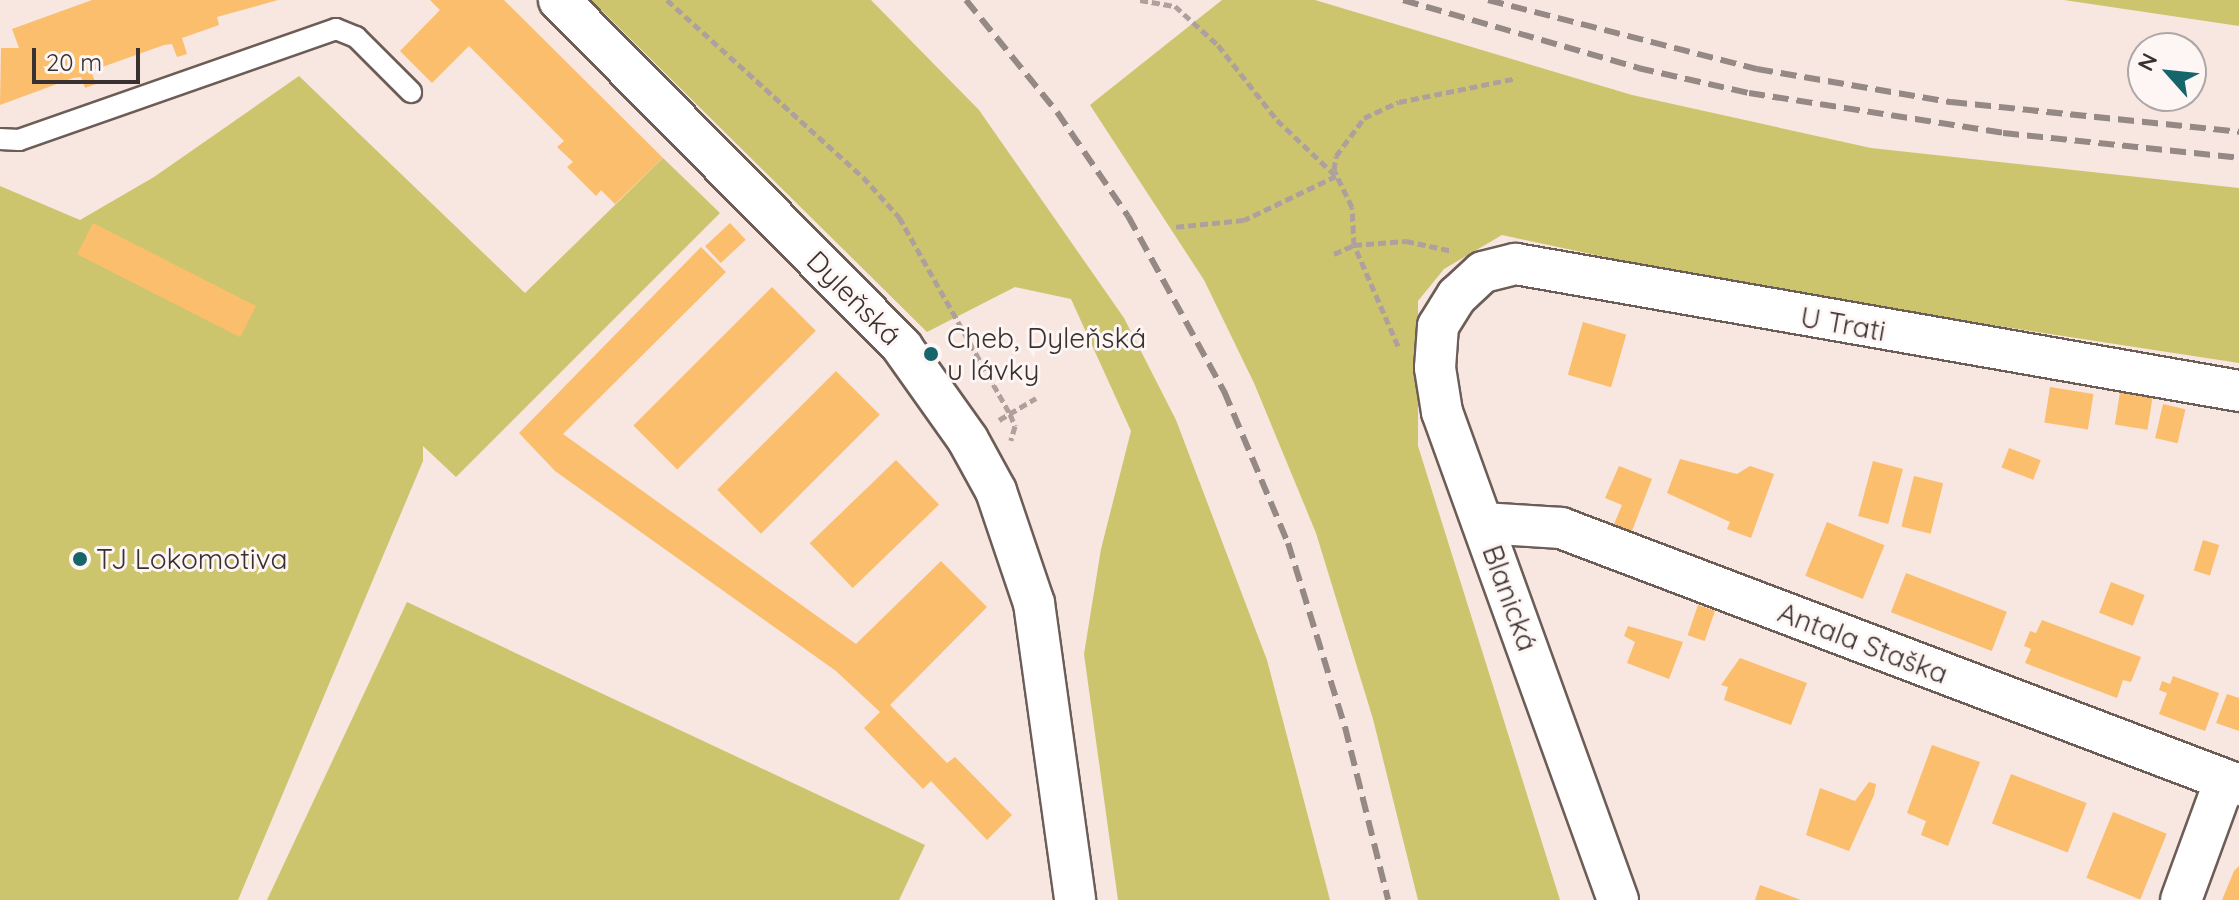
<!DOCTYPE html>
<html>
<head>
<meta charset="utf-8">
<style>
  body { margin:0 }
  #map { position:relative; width:2239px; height:900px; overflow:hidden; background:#f8e6e0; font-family:Quicksand,sans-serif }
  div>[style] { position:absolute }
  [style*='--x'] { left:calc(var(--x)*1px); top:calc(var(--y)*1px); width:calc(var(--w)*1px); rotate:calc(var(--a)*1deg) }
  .green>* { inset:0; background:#ccc56d }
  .building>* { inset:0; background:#fbbe6d; transform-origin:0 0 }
  .path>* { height:5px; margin-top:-2.5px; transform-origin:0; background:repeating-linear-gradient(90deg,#aea09c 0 8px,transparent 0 12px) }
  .roads { filter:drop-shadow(2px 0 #6c5d57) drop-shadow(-2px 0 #6c5d57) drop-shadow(0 2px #6c5d57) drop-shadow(0 -2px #6c5d57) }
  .service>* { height:20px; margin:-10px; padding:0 10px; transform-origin:10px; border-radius:10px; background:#fff }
  .minor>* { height:40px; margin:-20px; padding:0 20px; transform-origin:20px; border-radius:20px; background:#fff }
  .rail>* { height:6px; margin-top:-3px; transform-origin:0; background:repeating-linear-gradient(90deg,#958985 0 16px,transparent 0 24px) }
  .dots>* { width:22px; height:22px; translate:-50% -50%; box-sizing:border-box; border:4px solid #fef6f4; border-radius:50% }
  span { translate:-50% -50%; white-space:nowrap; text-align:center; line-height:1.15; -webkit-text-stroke:6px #fef6f4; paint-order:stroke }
  .street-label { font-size:28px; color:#38312f }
  .poi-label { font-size:28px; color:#38312f }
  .left { translate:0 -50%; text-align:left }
  .north { position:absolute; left:2127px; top:32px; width:80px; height:80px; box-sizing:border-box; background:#fef6f4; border:2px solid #afa7a5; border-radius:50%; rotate:297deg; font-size:22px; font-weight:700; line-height:32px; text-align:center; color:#38312f }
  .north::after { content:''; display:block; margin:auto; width:28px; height:36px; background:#16656a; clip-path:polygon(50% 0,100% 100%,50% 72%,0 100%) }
  .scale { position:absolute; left:32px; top:48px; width:108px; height:36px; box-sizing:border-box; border:4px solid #38312f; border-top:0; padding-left:10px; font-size:24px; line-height:28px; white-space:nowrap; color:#38312f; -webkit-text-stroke:6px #fef6f4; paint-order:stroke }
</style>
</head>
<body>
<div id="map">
  <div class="green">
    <i style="clip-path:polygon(591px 0,871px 0,979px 110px,1124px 318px,1176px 420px,1267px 660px,1330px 900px,1118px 900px,1084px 654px,1101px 549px,1131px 431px,1071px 299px,1015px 287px,927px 332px)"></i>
    <i style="clip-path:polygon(1222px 0,1315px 0,1632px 95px,1871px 148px,2239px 188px,2239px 363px,1745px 287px,1502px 235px,1444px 269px,1418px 301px,1418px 446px,1560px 900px,1418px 900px,1373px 719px,1316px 533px,1254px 383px,1204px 280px,1090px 105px)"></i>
    <i style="clip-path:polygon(2064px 0,2239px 0,2239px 26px)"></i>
    <i style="clip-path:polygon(299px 76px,525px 293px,663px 158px,720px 213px,456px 477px,423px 446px,423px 461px,238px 900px,0 900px,0 186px,80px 220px,154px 177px)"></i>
    <i style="clip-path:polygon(407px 602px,925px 845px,899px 900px,267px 900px)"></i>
  </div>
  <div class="building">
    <i style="clip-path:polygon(92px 0,278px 0,217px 17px,219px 25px,182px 38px,187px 54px,177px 57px,172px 44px,164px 45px,91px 71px,96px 84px,85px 88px,81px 77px,73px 78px,0 105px,1px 48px,19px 48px,12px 29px)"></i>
    <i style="clip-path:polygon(430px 0,504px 0,663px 158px,615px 204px,601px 190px,596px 196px,567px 167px,573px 162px,557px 147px,564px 141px,469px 46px,432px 83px,400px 51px,440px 10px)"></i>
    <i style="left:93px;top:223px;width:183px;height:35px;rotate:27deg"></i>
    <i style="left:730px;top:223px;width:23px;height:34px;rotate:47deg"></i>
    <i style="clip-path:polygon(701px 247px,726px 272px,563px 434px,856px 644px,941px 561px,987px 607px,890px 705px,947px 763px,955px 757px,1012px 815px,987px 840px,931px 781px,923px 789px,864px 728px,880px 712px,836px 671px,555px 471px,519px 433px)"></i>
    <i style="left:772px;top:287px;width:62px;height:196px;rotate:45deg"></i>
    <i style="left:1583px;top:322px;width:45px;height:55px;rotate:16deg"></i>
    <i style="left:836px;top:371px;width:62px;height:168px;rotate:45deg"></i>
    <i style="left:2050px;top:387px;width:44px;height:36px;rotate:9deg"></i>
    <i style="left:2120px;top:392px;width:33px;height:33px;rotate:9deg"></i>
    <i style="left:2163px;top:404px;width:23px;height:35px;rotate:13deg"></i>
    <i style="left:2009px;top:448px;width:34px;height:21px;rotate:21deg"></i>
    <i style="clip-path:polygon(1680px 459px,1737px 474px,1750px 466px,1774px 474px,1751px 538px,1727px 529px,1730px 522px,1667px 493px)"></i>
    <i style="left:896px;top:460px;width:62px;height:120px;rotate:46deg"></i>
    <i style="left:1873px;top:461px;width:31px;height:57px;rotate:15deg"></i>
    <i style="clip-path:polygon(1619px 466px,1652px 479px,1630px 536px,1612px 529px,1622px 505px,1605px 498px)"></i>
    <i style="left:1914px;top:476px;width:30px;height:52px;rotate:14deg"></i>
    <i style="left:1827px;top:522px;width:62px;height:58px;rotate:22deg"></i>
    <i style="left:2203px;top:540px;width:17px;height:32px;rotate:17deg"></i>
    <i style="left:1906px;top:573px;width:108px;height:42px;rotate:21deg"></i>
    <i style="left:2111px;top:582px;width:36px;height:33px;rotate:21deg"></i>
    <i style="left:1698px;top:605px;width:18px;height:32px;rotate:19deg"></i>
    <i style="clip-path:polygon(2042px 620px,2141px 657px,2131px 682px,2123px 680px,2117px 698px,2025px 663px,2031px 649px,2024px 646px,2030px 631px,2036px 633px)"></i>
    <i style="clip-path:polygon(1628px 626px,1683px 642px,1669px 679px,1627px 663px,1635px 642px,1624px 636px)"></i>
    <i style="clip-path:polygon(1740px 658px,1807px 683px,1791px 725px,1724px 700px,1728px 687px,1721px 685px)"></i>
    <i style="clip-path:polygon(2173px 676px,2219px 693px,2205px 731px,2159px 714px,2167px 693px,2159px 690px,2162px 681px,2170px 684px)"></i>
    <i style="clip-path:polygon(2227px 694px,2239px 698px,2239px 731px,2216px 723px)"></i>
    <i style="clip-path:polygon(1932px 745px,1980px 762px,1948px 846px,1921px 835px,1926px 821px,1907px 813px)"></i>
    <i style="left:2011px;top:774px;width:81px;height:53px;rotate:21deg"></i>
    <i style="clip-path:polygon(1869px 782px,1876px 784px,1874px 795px,1849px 851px,1806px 835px,1820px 788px,1855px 801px)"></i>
    <i style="left:2113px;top:812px;width:58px;height:71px;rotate:22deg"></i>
    <i style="clip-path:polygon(2239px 866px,2239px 900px,2222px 900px,2234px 871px)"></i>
    <i style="clip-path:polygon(1760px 885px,1801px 900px,1755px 900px)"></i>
  </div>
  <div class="path">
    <i style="--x:667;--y:0;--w:264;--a:42.1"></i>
    <i style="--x:863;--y:177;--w:54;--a:48"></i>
    <i style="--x:899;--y:217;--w:226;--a:60.6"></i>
    <i style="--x:1010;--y:414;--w:13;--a:67"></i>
    <i style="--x:1015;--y:426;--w:15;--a:106"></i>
    <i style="--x:1140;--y:0;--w:36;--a:10"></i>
    <i style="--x:1175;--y:6;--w:58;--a:42.2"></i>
    <i style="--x:1218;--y:45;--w:95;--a:51.8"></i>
    <i style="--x:1277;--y:120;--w:81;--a:43.5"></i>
    <i style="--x:1336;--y:176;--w:102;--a:154.4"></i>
    <i style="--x:1244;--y:220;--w:70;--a:174.3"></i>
    <i style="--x:1334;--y:254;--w:22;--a:-24"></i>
    <i style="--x:1354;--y:245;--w:52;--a:-4.4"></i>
    <i style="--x:1406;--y:241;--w:48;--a:12"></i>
    <i style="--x:1398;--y:346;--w:110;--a:-113.5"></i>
    <i style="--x:1354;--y:245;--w:38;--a:-93"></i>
    <i style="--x:1352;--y:207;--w:41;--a:-115.9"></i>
    <i style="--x:1334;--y:170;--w:14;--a:-82"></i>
    <i style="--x:1336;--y:156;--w:47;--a:-53.6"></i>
    <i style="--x:1364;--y:118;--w:38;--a:-25"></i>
    <i style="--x:1399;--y:102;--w:120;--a:-11.5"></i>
    <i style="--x:999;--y:420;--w:43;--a:-30.7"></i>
  </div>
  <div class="roads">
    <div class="service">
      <i style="--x:0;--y:139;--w:19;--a:3"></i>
      <i style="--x:19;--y:140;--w:336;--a:-19.3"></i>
      <i style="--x:336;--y:29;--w:22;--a:22"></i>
      <i style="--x:356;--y:37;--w:78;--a:45"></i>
    </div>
    <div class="minor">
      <i style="--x:559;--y:0;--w:488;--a:45.3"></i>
      <i style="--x:902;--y:347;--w:114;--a:54.6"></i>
      <i style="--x:968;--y:440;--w:58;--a:61.2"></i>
      <i style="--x:996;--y:491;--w:118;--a:71.3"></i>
      <i style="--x:1034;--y:603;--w:300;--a:82.1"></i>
      <i style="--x:1483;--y:523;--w:78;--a:3.7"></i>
      <i style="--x:1561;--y:528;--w:725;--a:20.76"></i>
      <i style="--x:1618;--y:900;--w:519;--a:-109.83"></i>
      <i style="--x:1442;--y:412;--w:45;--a:-99"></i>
      <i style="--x:1435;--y:368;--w:42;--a:-85.9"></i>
      <i style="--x:1438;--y:326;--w:36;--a:-58"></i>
      <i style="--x:1457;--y:296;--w:35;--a:-43"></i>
      <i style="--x:1483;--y:272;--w:34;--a:-14"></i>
      <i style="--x:1516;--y:264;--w:734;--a:9.96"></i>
      <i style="--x:2181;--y:900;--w:128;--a:-69.9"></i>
    </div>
  </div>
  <div class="rail">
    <i style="--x:966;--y:0;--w:144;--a:50.9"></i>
    <i style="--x:1057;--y:112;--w:126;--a:55.7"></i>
    <i style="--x:1128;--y:216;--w:200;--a:61.3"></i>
    <i style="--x:1224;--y:391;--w:165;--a:67.2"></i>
    <i style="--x:1288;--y:543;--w:193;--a:72.8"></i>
    <i style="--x:1345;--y:727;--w:178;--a:76"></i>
    <i style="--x:1403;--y:0;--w:245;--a:16.1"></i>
    <i style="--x:1638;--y:68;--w:114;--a:12.7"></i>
    <i style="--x:1749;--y:93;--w:257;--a:8.9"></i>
    <i style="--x:2003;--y:133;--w:237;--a:6"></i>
    <i style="--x:1488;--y:0;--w:278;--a:14.4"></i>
    <i style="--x:1757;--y:69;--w:197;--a:9.7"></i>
    <i style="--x:1951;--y:102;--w:290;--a:5.9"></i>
  </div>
  <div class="dots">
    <i style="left:931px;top:354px;background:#16656a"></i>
    <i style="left:80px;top:559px;background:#16656a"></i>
  </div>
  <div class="street-label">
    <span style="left:854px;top:298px;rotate:45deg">Dyleňská</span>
    <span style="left:1843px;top:324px;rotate:10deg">U Trati</span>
    <span style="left:1510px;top:598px;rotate:70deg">Blanická</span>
    <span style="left:1863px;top:643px;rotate:21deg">Antala Staška</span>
  </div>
  <div class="poi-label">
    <span class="left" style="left:947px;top:354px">Cheb, Dyleňská<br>u lávky</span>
    <span class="left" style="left:96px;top:559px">TJ Lokomotiva</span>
  </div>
  <div class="north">N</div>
  <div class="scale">20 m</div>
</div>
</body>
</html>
